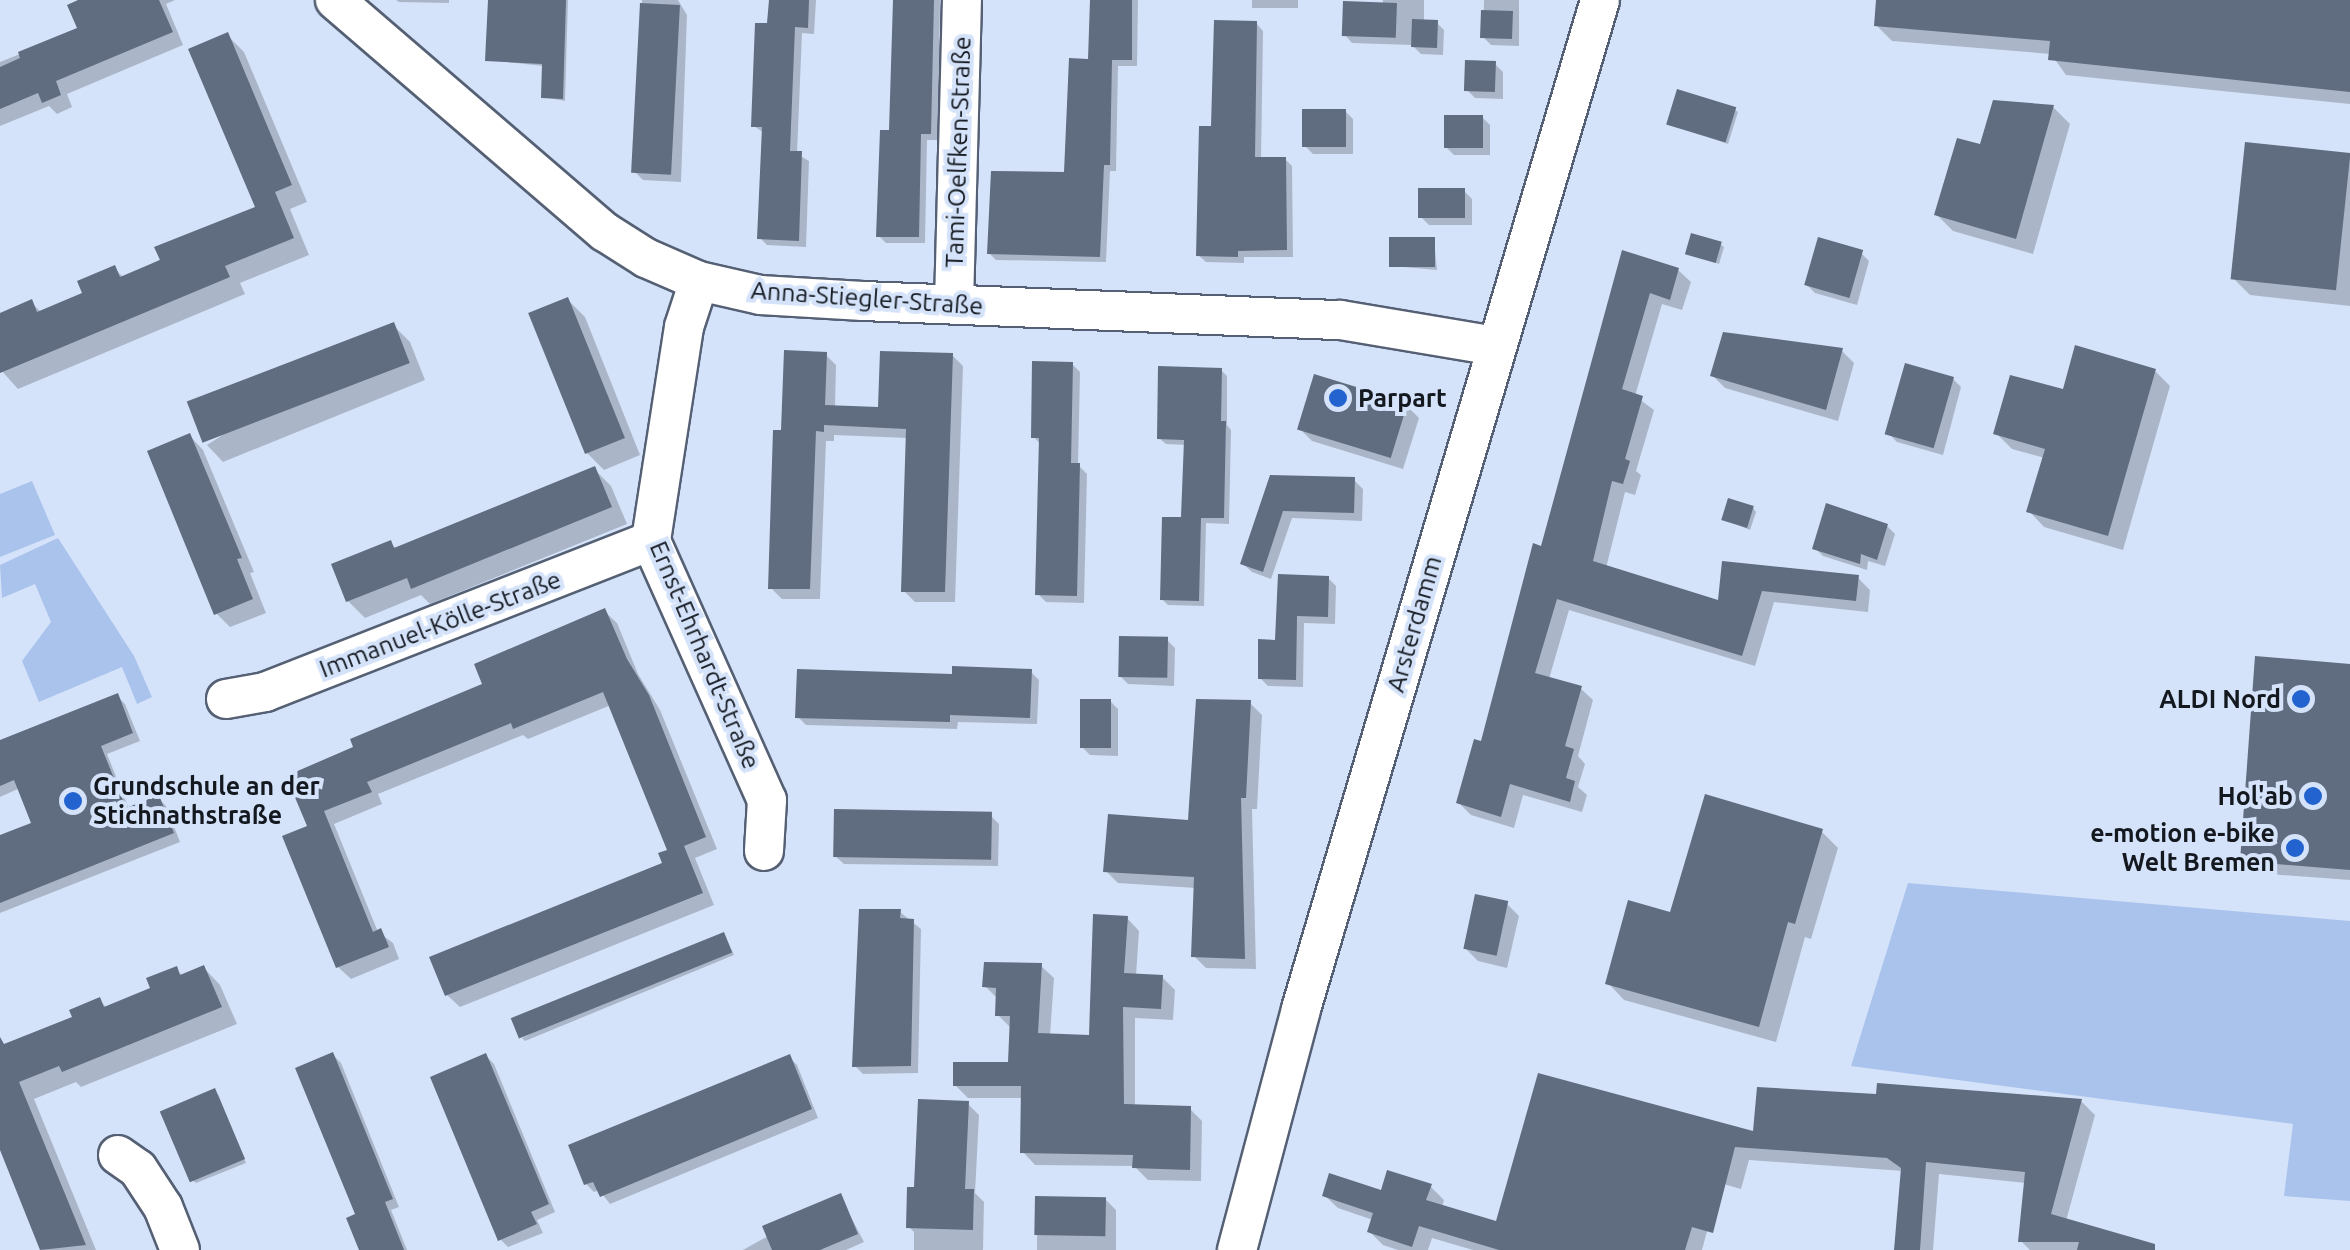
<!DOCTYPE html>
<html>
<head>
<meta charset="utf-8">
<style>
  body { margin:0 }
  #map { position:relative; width:2350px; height:1250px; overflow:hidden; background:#d5e3fa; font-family:Ubuntu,sans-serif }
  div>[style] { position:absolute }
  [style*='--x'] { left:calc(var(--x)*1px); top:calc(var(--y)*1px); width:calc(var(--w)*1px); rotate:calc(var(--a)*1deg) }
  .green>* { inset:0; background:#aac3ec }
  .shadow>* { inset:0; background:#0003; transform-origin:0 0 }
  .building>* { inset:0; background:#606c7f; transform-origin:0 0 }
  .roads { filter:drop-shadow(2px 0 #556074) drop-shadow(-2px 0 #556074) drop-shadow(0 2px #556074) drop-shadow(0 -2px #556074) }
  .minor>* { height:38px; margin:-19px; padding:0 19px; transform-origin:19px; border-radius:19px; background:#fff }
  .dots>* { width:28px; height:28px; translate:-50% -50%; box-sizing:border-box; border:5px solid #d5e3fa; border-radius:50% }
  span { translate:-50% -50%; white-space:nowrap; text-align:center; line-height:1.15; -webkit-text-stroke:8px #d5e3fa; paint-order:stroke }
  .street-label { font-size:25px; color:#141920 }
  .poi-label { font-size:25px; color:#141920; font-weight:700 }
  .left { translate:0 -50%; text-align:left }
  .right { translate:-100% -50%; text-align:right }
</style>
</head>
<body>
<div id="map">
  <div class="green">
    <i style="clip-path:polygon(32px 481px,55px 535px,0 557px,0 494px)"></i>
    <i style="clip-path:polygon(58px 538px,134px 656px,152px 697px,137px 704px,122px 667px,39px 702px,22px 661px,51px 622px,35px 584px,2px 598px,0 565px)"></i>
    <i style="clip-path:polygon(1908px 883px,2350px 921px,2350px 1201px,2284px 1196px,2293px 1124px,1851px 1066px)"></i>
  </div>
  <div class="shadow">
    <i style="clip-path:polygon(85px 0,175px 0,166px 4px,183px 45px,67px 94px,72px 107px,57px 114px,49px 106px,0 126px,0 62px,80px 30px)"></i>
    <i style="clip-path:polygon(396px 0,449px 0,449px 3px,399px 2px)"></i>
    <i style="clip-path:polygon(490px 0,568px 0,565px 101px,543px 97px,544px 66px,488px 60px)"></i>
    <i style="clip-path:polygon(642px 0,678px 0,687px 15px,681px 182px,643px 180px,635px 172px)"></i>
    <i style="clip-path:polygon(771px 0,816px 0,814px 34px,802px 33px,797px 154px,809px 161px,806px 247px,767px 245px,760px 238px,764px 133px,754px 126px)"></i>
    <i style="clip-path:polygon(895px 0,940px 0,938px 140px,927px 140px,925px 243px,886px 243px,879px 236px,891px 133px)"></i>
    <i style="clip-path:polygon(1093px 0,1138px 0,1137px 66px,1118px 66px,1116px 171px,1110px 171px,1106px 262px,996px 260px,989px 253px,1067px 174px,1091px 61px)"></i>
    <i style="left:1252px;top:0;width:46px;height:8px"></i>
    <i style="clip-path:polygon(1383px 0,1424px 0,1424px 22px,1437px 23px,1444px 30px,1443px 55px,1421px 54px,1412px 45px,1352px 43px,1345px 35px,1383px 5px)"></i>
    <i style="clip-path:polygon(1484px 0,1519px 0,1519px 46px,1491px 45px,1483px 37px)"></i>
    <i style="clip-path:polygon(1878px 0,2350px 0,2350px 104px,2066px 75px,2051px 54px,1892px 41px,1876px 25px)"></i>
    <i style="clip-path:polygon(1256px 23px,1263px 31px,1261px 160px,1285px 159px,1292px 166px,1293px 257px,1244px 257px,1244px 263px,1206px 262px,1198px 255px,1214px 128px)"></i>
    <i style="clip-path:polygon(227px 35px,244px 52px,307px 202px,290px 209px,309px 255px,240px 283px,245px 294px,18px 389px,0 369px,0 330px,31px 302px,42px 313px,85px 294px,114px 268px,124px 278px,258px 209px)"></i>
    <i style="clip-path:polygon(1495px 64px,1503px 72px,1503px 99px,1475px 98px,1467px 90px)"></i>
    <i style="clip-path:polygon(2053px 107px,2070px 124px,2033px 254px,1953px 231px,1936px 214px,1982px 147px)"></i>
    <i style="clip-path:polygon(1734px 109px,1738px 112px,1728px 144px,1670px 124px)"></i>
    <i style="clip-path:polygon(1345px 111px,1353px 119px,1353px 154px,1313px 154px,1305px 146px)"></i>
    <i style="clip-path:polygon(1482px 117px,1490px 125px,1490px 155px,1454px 155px,1446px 147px)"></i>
    <i style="clip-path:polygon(2350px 156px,2350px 306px,2250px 295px,2233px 278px)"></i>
    <i style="clip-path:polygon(1464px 191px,1472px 199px,1472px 225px,1429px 225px,1421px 217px)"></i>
    <i style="clip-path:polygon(1434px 240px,1437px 270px,1392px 266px)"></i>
    <i style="clip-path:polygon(1720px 244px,1724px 247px,1719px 264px,1688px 253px)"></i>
    <i style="clip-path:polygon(1623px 253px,1678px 270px,1691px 282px,1682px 310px,1662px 304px,1635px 396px,1654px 410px,1636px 471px,1641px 475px,1635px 495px,1625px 492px,1606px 568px,1720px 603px,1724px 563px,1858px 578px,1870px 590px,1868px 612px,1774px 602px,1755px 666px,1569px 610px,1549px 679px,1580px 688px,1593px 700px,1578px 756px,1585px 764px,1578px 787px,1587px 795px,1582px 812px,1523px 795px,1514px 828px,1471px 815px,1459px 803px,1483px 744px,1543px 549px)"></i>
    <i style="clip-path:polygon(1861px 253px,1869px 261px,1857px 305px,1815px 293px,1807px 285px)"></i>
    <i style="clip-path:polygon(568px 300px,585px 317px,640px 455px,604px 470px,587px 453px)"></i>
    <i style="clip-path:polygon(393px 325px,410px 342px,425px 380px,223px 462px,207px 445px)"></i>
    <i style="clip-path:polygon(1841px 350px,1854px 363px,1838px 421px,1725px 388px,1713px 376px)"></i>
    <i style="clip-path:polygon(825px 354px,836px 365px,835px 408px,880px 410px,952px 355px,963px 366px,955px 602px,915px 602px,904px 591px,908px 438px,834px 435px,834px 441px,826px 441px,820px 599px,782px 599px,771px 588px,784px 433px)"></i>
    <i style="clip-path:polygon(1072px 364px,1080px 372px,1078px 465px,1087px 474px,1084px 603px,1046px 602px,1038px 594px,1041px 445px,1034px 437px)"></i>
    <i style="clip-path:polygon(1221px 370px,1227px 376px,1227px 425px,1231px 430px,1229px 524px,1206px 523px,1204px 606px,1168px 605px,1162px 599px,1183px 520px,1187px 445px,1166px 444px,1159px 438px)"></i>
    <i style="clip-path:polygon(2155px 371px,2170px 386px,2123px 550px,2044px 527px,2029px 511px,2045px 458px,2012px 449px,1996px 433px,2065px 392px)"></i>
    <i style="clip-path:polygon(1953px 379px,1961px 387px,1943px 455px,1897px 442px,1889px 434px)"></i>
    <i style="clip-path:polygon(1406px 405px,1419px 418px,1403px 469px,1312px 441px,1300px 429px)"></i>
    <i style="clip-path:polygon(190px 436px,203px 450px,254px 572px,250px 573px,266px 613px,230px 627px,216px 613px)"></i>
    <i style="clip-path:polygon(594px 469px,611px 486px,627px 524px,430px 604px,421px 595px,365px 618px,348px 601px,334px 566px,390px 543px,397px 549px)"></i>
    <i style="clip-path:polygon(1272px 477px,1354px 480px,1363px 489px,1362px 521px,1292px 518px,1271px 579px,1252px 572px,1243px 564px)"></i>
    <i style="clip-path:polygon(1753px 508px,1756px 512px,1750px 530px,1724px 519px)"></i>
    <i style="clip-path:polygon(1887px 526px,1895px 534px,1885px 566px,1868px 561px,1867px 570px,1823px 556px,1815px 548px)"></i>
    <i style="clip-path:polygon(1280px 577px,1328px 578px,1336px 586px,1335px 624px,1304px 623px,1303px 687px,1268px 686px,1260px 678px,1278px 642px)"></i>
    <i style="clip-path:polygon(604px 611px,617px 623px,638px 674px,660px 710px,717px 849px,695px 858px,714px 905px,460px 1007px,447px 995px,665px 865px,670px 851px,611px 705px,528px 739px,523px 735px,378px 794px,382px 804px,334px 824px,378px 932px,393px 943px,399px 959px,351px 979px,338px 967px,285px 837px,310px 827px,289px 777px,486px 686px)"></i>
    <i style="clip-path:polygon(1167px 640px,1175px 648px,1174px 686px,1128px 684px,1120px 676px)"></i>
    <i style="clip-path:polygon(2350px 666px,2350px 880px,2255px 873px,2242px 860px)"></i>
    <i style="clip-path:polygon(1031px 672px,1039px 680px,1037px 724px,958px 722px,957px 729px,806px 725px,798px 717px,954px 677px)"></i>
    <i style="clip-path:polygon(117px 696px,125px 704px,140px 741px,107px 754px,129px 809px,158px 798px,166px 806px,180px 842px,0 913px,0 838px,34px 824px,20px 788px,0 797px,0 744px)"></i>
    <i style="clip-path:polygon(1110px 701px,1118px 709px,1118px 756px,1090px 755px,1082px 747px)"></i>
    <i style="clip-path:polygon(1250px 703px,1262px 715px,1257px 809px,1252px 809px,1256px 969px,1206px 968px,1194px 956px,1196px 888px,1118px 883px,1106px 871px,1190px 822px)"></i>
    <i style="clip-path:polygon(991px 816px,999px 824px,998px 866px,844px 864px,835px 856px)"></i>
    <i style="clip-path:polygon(1821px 831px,1838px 848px,1811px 939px,1805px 937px,1776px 1042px,1624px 1000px,1608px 983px,1672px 915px)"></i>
    <i style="clip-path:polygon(1506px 903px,1519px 916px,1507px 968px,1478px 961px,1466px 949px)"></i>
    <i style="clip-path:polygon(900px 912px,921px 929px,918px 1073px,863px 1074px,855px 1066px)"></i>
    <i style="clip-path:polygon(1127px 918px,1139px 931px,1136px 976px,1162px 977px,1175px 990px,1173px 1020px,1135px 1018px,1135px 1107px,1190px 1109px,1202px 1121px,1201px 1181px,1148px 1180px,1134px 1166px,1035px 1165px,1023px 1152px,1023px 1098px,968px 1098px,955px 1085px,1011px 1065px,1012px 1029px,998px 1015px,998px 999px,985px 986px,1041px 966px,1054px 978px,1050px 1036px,1091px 1038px)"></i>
    <i style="clip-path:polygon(726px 938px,734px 955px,525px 1041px,522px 1038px)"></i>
    <i style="clip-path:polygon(204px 968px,220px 985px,237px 1024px,81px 1087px,76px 1082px,34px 1099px,96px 1250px,43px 1250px,0 1144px,0 1049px,75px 1018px,99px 1000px,107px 1008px,153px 989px,176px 969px,183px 976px)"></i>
    <i style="clip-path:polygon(333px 1055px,341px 1063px,399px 1207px,391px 1210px,407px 1250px,362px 1250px)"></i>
    <i style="clip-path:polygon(486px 1056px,494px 1064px,555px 1212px,537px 1220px,543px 1233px,508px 1247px,500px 1239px)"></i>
    <i style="clip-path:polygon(789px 1057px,797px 1065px,818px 1118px,610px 1204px,599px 1190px,594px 1192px,586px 1184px)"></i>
    <i style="clip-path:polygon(218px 1094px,246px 1163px,196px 1183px,192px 1180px)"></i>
    <i style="clip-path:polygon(1878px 1096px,2081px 1101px,2095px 1115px,2066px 1221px,2139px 1250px,2030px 1250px,2021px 1241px,2026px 1183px,1939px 1174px,1933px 1250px,1896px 1250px,1903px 1171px,1749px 1160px,1741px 1189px,1720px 1183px,1702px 1250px,1473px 1250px,1432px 1238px,1428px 1250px,1398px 1250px,1383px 1245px,1370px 1232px,1373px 1220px,1338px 1208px,1324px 1195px,1431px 1187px,1444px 1200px,1442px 1207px,1497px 1224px)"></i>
    <i style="clip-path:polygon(968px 1104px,979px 1115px,975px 1193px,984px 1202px,983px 1250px,914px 1250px,914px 1232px,909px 1227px,916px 1190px)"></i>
    <i style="clip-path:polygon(840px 1196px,864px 1242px,846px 1250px,743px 1250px)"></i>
    <i style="clip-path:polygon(1037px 1199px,1105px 1199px,1116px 1210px,1116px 1250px,1037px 1250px)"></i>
  </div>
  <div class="building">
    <i style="clip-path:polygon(78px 0,159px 0,173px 32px,56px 81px,61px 95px,42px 103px,38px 93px,0 109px,0 67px,20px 58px,18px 52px,77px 28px,67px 5px)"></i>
    <i style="clip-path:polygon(488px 0,566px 0,563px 99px,541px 98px,542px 64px,485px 61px)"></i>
    <i style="clip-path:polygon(769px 0,809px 0,808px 28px,795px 27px,792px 101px,790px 151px,802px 151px,799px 241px,757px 239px,762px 127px,751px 127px,755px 23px,767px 23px)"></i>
    <i style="clip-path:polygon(893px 0,934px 0,931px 134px,921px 134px,919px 237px,876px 237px,880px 130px,889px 130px)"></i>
    <i style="clip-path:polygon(1090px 0,1132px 0,1132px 60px,1112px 60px,1110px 165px,1104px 165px,1100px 257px,987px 254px,991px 171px,1064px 172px,1069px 58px,1088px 59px)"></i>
    <i style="clip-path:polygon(1876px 0,2350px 0,2350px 92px,2048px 60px,2050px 41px,1874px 26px)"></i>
    <i style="left:1343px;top:1px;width:54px;height:35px;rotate:2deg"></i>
    <i style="left:640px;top:3px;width:40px;height:170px;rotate:3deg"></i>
    <i style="left:1481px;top:10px;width:32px;height:28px;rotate:2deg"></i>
    <i style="left:1412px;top:19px;width:26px;height:28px;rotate:2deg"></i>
    <i style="clip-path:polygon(1214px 20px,1257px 21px,1255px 157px,1286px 157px,1287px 250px,1238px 251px,1238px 257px,1196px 256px,1199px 126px,1211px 126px)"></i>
    <i style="clip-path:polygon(228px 32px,292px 185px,275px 192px,294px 238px,225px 266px,230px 277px,0 373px,0 313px,32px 299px,37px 312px,82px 293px,77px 281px,115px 265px,120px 277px,160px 260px,154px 247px,255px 207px,188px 49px)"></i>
    <i style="left:1465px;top:60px;width:31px;height:31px;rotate:2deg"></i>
    <i style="left:1677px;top:89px;width:62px;height:37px;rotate:17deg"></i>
    <i style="clip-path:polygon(1993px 100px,2054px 105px,2016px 239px,1934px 215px,1957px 138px,1980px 144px)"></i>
    <i style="left:1302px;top:109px;width:44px;height:38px"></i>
    <i style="left:1444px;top:115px;width:39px;height:33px"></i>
    <i style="left:2245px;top:142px;width:106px;height:138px;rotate:6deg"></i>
    <i style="left:1418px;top:188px;width:47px;height:30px"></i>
    <i style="left:1691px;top:233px;width:32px;height:22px;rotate:16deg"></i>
    <i style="left:1389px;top:237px;width:46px;height:30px"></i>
    <i style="left:1818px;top:237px;width:47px;height:50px;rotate:16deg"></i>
    <i style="clip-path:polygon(1622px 250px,1679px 268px,1670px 300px,1650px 293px,1622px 389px,1643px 396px,1625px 459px,1630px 461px,1623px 484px,1612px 481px,1593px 561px,1718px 600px,1722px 561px,1859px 575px,1856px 601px,1762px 591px,1742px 656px,1557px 599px,1535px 673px,1582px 686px,1565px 746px,1574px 749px,1566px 778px,1575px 781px,1570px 802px,1510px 784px,1501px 817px,1456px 803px,1474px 739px,1481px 741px,1533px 543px,1541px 546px)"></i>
    <i style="left:568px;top:297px;width:152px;height:43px;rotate:68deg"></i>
    <i style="left:394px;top:322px;width:44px;height:222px;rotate:69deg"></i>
    <i style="clip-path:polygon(1723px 332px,1843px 348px,1826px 410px,1710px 376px)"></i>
    <i style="clip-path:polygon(2075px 345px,2156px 369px,2108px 536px,2026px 512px,2045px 449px,1993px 434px,2010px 375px,2063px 389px)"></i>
    <i style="clip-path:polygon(784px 350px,827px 352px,825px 405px,878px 407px,880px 351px,953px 353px,945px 592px,901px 592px,906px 429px,824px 425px,824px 432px,816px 431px,810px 589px,768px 589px,773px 430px,781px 430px)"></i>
    <i style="clip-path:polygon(1032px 361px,1073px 362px,1071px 463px,1080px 463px,1077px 596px,1035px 595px,1039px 438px,1031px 438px)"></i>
    <i style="left:1905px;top:363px;width:51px;height:74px;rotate:16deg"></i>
    <i style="clip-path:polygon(1158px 366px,1222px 368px,1221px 421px,1226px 421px,1224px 518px,1201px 518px,1199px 601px,1160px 600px,1162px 517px,1181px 517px,1184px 440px,1157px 439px)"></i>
    <i style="left:1314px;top:374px;width:98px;height:58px;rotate:17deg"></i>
    <i style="clip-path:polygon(190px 433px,242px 558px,237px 559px,253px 599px,214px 615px,147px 451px)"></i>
    <i style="clip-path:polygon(595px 466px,612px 507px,411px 589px,407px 578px,346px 602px,331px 564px,391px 540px,394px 548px)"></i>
    <i style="clip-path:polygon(1270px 475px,1355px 477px,1354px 513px,1283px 511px,1263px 572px,1240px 564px)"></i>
    <i style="left:1728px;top:498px;width:27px;height:23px;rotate:17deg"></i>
    <i style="clip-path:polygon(1826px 503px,1888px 524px,1877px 560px,1861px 554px,1860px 564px,1812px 549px)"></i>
    <i style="clip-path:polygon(1278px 574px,1329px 576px,1328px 617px,1297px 616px,1296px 680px,1258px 679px,1258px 639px,1275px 640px)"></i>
    <i style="clip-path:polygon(605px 608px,627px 659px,649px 695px,706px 837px,684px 846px,703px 893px,445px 996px,429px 957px,662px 863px,658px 853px,667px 850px,603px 692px,513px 729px,511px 723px,367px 782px,372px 792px,324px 811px,373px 932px,381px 928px,389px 947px,336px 968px,282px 836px,307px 826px,286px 776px,353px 747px,350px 739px,482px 684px,474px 664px)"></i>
    <i style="left:1119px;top:636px;width:49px;height:41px;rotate:1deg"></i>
    <i style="clip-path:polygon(2255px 656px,2350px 664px,2350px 870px,2240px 861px)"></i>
    <i style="clip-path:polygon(952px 666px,1032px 669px,1030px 718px,950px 715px,950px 722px,795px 718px,797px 669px,952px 674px)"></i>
    <i style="clip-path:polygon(118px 693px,133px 733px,101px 746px,126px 808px,159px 795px,174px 833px,0 903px,0 835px,31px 823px,14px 780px,0 786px,0 740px)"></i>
    <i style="left:1080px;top:699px;width:31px;height:49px"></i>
    <i style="clip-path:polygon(1196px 699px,1251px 700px,1246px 798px,1241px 798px,1245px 959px,1191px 957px,1194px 877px,1103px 872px,1108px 814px,1188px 820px)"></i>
    <i style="clip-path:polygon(1705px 794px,1823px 829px,1795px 924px,1788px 922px,1759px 1027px,1605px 984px,1628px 900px,1670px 912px)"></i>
    <i style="left:834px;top:809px;width:158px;height:48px;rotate:1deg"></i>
    <i style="left:1475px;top:894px;width:34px;height:56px;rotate:12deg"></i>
    <i style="clip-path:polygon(859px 909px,901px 909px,900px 918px,914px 919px,911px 1066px,852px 1067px)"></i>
    <i style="clip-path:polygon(1093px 914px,1128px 916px,1124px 973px,1163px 975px,1161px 1009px,1123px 1007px,1124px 1104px,1191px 1106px,1190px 1170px,1132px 1168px,1133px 1155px,1020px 1153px,1021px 1086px,953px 1086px,953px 1062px,1008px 1062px,1010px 1016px,995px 1016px,996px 988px,982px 987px,984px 962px,1042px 963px,1038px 1033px,1089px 1035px)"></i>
    <i style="left:724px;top:932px;width:22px;height:230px;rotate:68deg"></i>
    <i style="clip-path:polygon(204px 965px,222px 1007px,62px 1072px,59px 1066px,19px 1082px,86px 1245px,40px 1250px,0 1150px,0 1037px,4px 1044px,72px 1017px,69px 1010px,100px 997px,104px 1007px,150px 988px,146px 978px,177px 966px,180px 975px)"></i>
    <i style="clip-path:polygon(333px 1052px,393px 1199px,385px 1202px,404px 1250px,359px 1250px,346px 1218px,355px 1214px,295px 1068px)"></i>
    <i style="clip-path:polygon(486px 1053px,549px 1204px,531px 1212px,537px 1224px,498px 1241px,430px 1077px)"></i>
    <i style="clip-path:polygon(790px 1054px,812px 1109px,600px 1197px,593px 1182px,584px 1185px,568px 1145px)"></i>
    <i style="clip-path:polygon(1538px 1073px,1753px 1131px,1757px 1087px,1876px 1094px,1877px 1083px,2082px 1099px,2051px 1214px,2155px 1244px,2155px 1250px,2077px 1250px,2079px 1242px,2018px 1242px,2025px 1172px,1926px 1162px,1920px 1250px,1894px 1250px,1901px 1168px,1887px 1158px,1735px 1147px,1713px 1233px,1692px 1227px,1685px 1250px,1499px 1250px,1419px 1226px,1412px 1247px,1367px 1232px,1373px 1213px,1322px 1196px,1329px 1173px,1381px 1190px,1387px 1170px,1432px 1184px,1426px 1200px,1496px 1221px)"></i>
    <i style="left:215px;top:1088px;width:77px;height:60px;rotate:67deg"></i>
    <i style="clip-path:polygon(918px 1099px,969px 1101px,965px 1189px,974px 1189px,973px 1230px,906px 1228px,907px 1187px,914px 1187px)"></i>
    <i style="clip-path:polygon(841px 1193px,858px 1234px,820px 1250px,772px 1250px,762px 1226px)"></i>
    <i style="left:1035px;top:1196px;width:71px;height:39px;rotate:1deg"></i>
  </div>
  <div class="roads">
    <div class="minor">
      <i style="--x:335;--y:0;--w:356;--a:40.7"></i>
      <i style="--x:605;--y:232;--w:49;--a:32.4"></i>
      <i style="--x:646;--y:258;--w:58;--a:23.5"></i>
      <i style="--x:699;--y:281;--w:63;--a:12.9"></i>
      <i style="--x:760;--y:295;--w:103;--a:3.3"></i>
      <i style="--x:863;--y:301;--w:477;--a:2.3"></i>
      <i style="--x:1340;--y:320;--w:158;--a:9.5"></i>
      <i style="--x:699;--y:281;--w:48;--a:108.1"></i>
      <i style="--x:684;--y:327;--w:217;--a:98.8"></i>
      <i style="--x:651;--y:541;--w:284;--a:65.9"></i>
      <i style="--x:767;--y:800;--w:51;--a:93.4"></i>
      <i style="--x:954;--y:304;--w:304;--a:-88.5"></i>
      <i style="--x:226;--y:699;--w:40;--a:-10"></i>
      <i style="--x:265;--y:692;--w:414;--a:-21.4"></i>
      <i style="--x:118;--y:1155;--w:24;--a:35"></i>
      <i style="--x:138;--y:1169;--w:45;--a:56.7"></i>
      <i style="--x:163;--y:1207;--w:46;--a:68.4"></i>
      <i style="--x:1237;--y:1250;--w:249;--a:-75.1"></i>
      <i style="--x:1301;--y:1009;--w:1052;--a:-73.49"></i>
    </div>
  </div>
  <div class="dots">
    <i style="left:1338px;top:398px;background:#2363cf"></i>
    <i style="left:2301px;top:699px;background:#2363cf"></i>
    <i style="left:2313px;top:796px;background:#2363cf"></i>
    <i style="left:73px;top:801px;background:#2363cf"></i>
    <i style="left:2295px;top:848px;background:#2363cf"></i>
  </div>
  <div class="street-label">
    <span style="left:958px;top:152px;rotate:-88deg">Tami-Oelfken-Straße</span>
    <span style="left:867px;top:298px;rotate:4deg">Anna-Stiegler-Straße</span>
    <span style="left:440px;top:624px;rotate:-21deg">Immanuel-Kölle-Straße</span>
    <span style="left:1414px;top:624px;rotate:-74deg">Arsterdamm</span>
    <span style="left:705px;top:655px;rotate:67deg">Ernst-Ehrhardt-Straße</span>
  </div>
  <div class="poi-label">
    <span class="left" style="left:1358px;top:398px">Parpart</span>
    <span class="right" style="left:2281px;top:699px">ALDI Nord</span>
    <span class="left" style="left:93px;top:801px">Grundschule an der<br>Stichnathstraße</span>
    <span class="right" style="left:2293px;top:796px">Hol'ab</span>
    <span class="right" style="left:2275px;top:848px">e-motion e-bike<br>Welt Bremen</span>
  </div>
</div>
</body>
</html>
